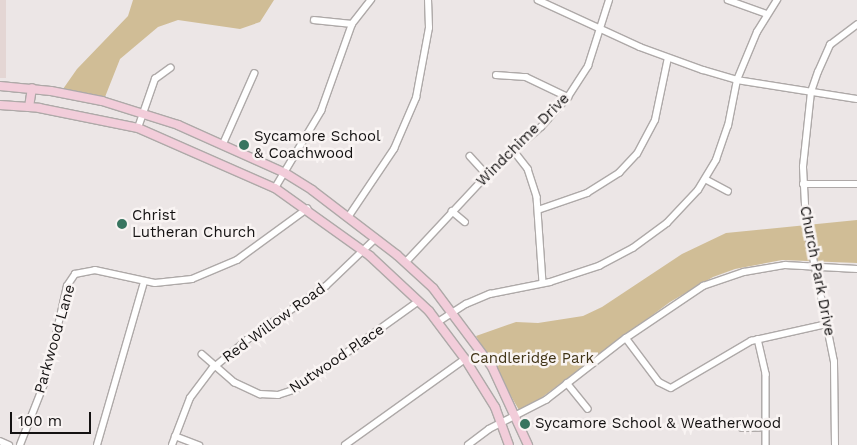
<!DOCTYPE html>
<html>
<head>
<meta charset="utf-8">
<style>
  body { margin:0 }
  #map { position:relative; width:857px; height:445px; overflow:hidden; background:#ece6e6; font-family:"Work Sans",sans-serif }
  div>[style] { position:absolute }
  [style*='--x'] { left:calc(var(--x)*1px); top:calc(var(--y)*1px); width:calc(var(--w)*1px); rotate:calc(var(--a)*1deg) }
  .built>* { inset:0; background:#e4d6d4; transform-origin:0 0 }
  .green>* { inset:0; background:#d0bd96 }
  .roads { filter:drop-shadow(1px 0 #aea9a8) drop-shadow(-1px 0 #aea9a8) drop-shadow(0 1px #aea9a8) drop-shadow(0 -1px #aea9a8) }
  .minor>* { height:5.5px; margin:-2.75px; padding:0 2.75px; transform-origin:2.75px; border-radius:2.75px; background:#fff }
  .secondary>* { height:8px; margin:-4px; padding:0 4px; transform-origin:4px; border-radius:4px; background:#f2cdda }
  .dots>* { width:14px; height:14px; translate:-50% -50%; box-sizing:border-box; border:2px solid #f9f4f3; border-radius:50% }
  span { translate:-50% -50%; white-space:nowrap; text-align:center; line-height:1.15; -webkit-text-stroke:5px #f9f4f3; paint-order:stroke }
  .poi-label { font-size:15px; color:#141212 }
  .left { translate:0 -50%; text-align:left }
  .street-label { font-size:15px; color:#141212 }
  .park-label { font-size:15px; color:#413417 }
  .scale { position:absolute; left:10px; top:412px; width:81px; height:22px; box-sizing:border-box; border:2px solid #141212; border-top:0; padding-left:6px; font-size:15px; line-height:18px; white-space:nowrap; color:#141212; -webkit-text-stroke:4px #f9f4f3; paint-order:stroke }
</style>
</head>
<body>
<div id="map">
  <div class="built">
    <i style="left:0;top:0;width:6px;height:78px"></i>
  </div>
  <div class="green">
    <i style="clip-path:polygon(133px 0,274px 0,260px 22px,240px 29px,178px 20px,158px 27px,120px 59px,105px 97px,63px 89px,77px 69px,128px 16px)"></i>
    <i style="clip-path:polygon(857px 220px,857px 263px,782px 260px,735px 269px,713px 277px,670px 302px,541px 398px,519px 410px,476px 336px,516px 322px,538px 323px,583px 316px,602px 307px,682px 254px,726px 233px)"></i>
  </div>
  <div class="roads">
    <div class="minor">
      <i style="--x:538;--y:0;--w:112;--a:24.7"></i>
      <i style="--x:640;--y:47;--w:67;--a:20.1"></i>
      <i style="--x:703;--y:70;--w:35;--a:16"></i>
      <i style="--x:737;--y:80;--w:121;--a:9"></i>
      <i style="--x:728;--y:0;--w:41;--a:19.7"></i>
      <i style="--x:314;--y:20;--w:38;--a:6"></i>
      <i style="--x:496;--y:75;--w:30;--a:4"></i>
      <i style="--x:526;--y:77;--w:47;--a:25.5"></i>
      <i style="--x:138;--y:128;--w:52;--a:-70.9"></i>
      <i style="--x:155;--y:79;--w:19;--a:-36"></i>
      <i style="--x:223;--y:144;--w:77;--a:-66.1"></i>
      <i style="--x:514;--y:151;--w:23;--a:52"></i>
      <i style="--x:528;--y:169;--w:29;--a:72"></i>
      <i style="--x:537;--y:197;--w:86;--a:86"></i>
      <i style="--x:470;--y:156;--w:25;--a:48"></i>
      <i style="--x:705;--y:179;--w:26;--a:28"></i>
      <i style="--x:803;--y:184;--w:54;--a:0"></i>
      <i style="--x:275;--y:188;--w:90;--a:-59.1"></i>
      <i style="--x:321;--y:111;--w:92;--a:-70.4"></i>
      <i style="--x:352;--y:24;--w:31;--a:-52"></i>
      <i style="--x:538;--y:210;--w:52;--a:-19.1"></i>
      <i style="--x:587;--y:193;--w:38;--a:-32"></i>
      <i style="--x:619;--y:173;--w:26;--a:-47"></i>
      <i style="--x:637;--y:154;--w:38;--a:-62"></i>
      <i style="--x:655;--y:120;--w:63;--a:-78.2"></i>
      <i style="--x:452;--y:211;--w:17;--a:40"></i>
      <i style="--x:349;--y:216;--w:81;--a:-56.1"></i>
      <i style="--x:394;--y:149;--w:56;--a:-66.7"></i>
      <i style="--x:416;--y:98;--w:71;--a:-79.5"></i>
      <i style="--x:429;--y:28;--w:28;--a:-92"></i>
      <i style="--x:406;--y:262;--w:119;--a:-47"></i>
      <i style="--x:487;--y:175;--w:72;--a:-41.6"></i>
      <i style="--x:541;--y:127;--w:40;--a:-48"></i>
      <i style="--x:568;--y:97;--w:37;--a:-57"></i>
      <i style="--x:588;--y:66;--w:69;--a:-72.3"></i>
      <i style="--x:438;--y:322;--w:33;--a:-33"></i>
      <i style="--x:466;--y:304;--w:26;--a:-23"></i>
      <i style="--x:490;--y:294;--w:61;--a:-11.3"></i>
      <i style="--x:550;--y:282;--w:52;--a:-18.1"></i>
      <i style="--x:599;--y:266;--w:38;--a:-28"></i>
      <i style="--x:633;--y:248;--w:42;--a:-36.3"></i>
      <i style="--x:667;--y:223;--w:45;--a:-46.8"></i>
      <i style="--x:698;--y:190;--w:35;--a:-59"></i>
      <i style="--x:716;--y:160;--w:36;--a:-71"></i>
      <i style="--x:728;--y:126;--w:47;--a:-78.9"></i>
      <i style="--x:737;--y:80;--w:52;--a:-67.4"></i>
      <i style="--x:757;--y:32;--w:38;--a:-58"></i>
      <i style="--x:626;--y:338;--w:55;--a:53.1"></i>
      <i style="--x:659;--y:382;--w:13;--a:27"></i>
      <i style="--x:671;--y:388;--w:93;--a:-30.4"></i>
      <i style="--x:751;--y:341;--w:78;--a:-12.6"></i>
      <i style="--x:758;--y:339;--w:36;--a:77"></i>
      <i style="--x:766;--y:374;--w:71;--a:90"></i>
      <i style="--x:202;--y:354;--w:43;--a:41.2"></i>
      <i style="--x:234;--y:382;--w:29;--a:25"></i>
      <i style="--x:260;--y:394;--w:18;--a:3"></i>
      <i style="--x:278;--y:395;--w:19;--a:-18"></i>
      <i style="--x:296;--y:389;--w:151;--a:-35.6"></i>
      <i style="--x:567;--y:383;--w:33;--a:51"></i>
      <i style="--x:742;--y:428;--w:24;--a:-2"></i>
      <i style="--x:175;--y:436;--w:26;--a:21"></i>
      <i style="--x:0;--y:441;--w:10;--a:24"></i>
      <i style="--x:20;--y:445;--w:71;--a:-68.5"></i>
      <i style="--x:46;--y:379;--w:95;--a:-77.3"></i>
      <i style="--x:67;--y:286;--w:14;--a:-56"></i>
      <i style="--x:75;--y:274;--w:20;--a:-11"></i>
      <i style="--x:95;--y:270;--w:61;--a:12.2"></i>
      <i style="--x:155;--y:283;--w:37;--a:-6"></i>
      <i style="--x:192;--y:279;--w:49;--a:-22.9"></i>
      <i style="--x:237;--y:260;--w:87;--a:-36.1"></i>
      <i style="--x:97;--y:445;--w:170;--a:-73.9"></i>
      <i style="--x:172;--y:445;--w:50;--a:-69"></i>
      <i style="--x:190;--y:398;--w:38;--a:-53"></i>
      <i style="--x:213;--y:368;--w:45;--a:-39.6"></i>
      <i style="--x:248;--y:339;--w:94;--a:-34.2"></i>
      <i style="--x:326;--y:286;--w:69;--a:-43.8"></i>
      <i style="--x:345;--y:445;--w:148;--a:-35.6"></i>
      <i style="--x:468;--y:445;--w:26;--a:-37"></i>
      <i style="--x:489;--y:429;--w:64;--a:-27"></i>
      <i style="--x:546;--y:400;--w:101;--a:-37.8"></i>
      <i style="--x:626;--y:338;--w:93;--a:-34"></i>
      <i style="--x:703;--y:286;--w:43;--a:-18.9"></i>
      <i style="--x:744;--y:272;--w:42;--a:-9.7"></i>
      <i style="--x:785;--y:265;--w:72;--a:3.2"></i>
      <i style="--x:835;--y:445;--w:83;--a:-90.7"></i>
      <i style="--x:834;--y:362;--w:142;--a:-101.4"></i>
      <i style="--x:806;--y:223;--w:56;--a:-93.1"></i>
      <i style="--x:803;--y:167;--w:75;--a:-83.9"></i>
      <i style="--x:811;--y:92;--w:21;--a:-71"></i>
      <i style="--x:818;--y:72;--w:30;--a:-66"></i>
      <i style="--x:830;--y:45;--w:34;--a:-37"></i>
    </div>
    <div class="secondary">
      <i style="--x:0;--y:86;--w:51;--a:5.6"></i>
      <i style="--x:51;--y:91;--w:52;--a:11.1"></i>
      <i style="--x:102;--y:101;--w:80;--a:17.5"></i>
      <i style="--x:178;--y:125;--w:117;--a:24.2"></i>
      <i style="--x:285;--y:173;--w:32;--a:32"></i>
      <i style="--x:312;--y:190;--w:107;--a:37.4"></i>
      <i style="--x:397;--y:255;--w:49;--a:42.5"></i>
      <i style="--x:433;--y:288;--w:99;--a:53.2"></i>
      <i style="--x:492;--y:367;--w:86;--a:65.2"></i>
      <i style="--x:0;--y:105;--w:39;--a:4"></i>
      <i style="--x:39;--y:108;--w:101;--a:11.4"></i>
      <i style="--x:138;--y:128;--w:150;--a:23.7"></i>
      <i style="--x:275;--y:188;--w:117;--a:35.6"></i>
      <i style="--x:370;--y:256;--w:81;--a:43"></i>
      <i style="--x:429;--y:311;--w:60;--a:53.1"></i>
      <i style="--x:465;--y:359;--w:57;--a:58"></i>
      <i style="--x:495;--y:407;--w:40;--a:69.8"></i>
      <i style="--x:29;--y:107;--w:19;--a:-81"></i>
    </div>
  </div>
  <div class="dots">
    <i style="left:244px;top:145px;background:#387560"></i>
    <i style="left:122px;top:224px;background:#387560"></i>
    <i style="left:525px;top:424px;background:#387560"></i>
  </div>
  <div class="poi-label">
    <span class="left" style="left:254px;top:145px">Sycamore School<br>&amp; Coachwood</span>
    <span class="left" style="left:132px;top:224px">Christ<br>Lutheran Church</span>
    <span class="left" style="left:535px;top:424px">Sycamore School &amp; Weatherwood</span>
  </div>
  <div class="street-label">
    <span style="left:523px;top:140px;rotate:-45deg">Windchime Drive</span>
    <span style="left:817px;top:271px;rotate:79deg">Church Park Drive</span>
    <span style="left:274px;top:323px;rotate:-36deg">Red Willow Road</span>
    <span style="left:55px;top:339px;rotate:-74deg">Parkwood Lane</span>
    <span style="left:337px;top:359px;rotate:-34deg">Nutwood Place</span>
  </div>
  <div class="park-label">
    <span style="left:532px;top:359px">Candleridge Park</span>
  </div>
  <div class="scale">100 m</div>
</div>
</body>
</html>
